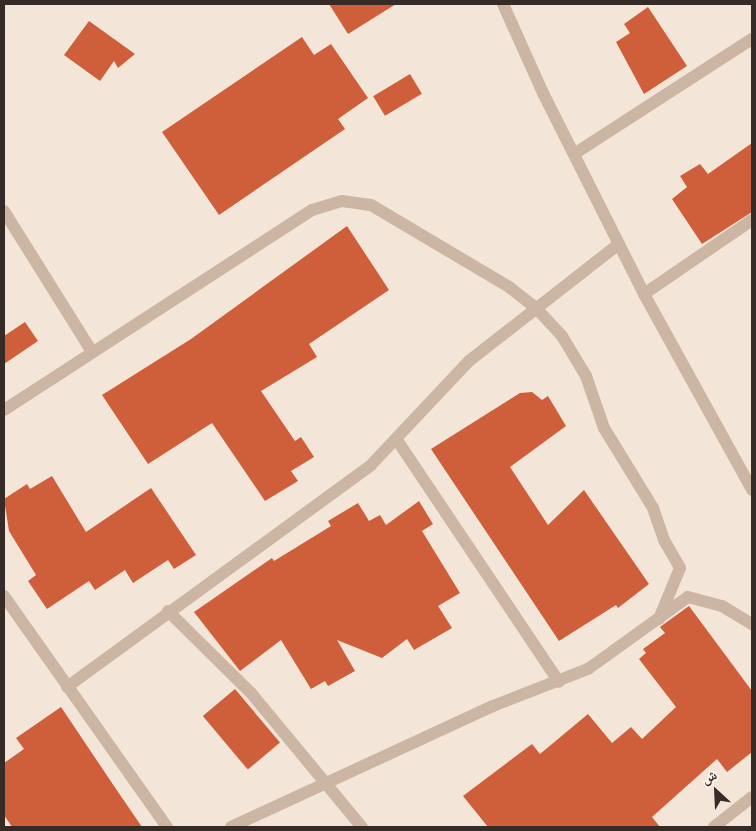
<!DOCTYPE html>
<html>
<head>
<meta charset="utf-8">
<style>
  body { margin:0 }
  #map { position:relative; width:756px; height:831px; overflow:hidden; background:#f3e6d8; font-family:"Fira Sans Condensed","Noto Naskh Arabic",sans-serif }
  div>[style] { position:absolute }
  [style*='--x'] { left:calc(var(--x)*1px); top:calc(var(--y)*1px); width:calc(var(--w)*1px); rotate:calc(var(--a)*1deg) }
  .building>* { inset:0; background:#cf5e3a; transform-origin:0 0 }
  .minor>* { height:12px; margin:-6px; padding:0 6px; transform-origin:6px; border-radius:6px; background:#ccb6a3 }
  span { translate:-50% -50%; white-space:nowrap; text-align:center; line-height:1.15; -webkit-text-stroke:5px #fbf1e5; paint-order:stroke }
  .frame { position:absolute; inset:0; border:5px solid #362b26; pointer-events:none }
  .north { position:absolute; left:691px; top:766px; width:50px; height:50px; -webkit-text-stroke:4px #fbf1e5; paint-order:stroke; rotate:335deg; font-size:14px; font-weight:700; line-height:20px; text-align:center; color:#362b26 }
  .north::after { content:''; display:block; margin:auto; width:18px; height:22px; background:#362b26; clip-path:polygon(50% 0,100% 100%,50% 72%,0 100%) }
</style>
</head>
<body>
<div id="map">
  <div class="building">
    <i style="clip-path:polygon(329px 4px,396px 4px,348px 34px)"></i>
    <i style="clip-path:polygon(648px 7px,687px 66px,644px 94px,616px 42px,630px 33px,624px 24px)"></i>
    <i style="clip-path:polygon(89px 21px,135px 54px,118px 68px,114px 61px,100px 81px,64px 55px)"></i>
    <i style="clip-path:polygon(302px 37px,314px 55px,331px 44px,368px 98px,338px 119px,345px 129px,219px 215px,162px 132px)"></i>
    <i style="left:410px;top:74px;width:23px;height:43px;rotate:59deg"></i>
    <i style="clip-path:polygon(752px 143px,752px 212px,702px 244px,672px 199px,687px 187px,680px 176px,700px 164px,708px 174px)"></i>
    <i style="clip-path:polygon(347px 226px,389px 290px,309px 344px,317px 357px,261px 391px,295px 441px,301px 437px,314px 457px,291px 471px,298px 481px,265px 501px,212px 423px,148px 464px,102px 395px,191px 339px)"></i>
    <i style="clip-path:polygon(25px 322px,38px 341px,4px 364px,4px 336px)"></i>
    <i style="clip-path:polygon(532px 392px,542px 400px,548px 396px,566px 426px,510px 467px,548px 525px,584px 490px,649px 584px,618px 608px,616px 605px,559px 641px,431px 449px,520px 393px)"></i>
    <i style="clip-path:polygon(52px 476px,86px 532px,151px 488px,196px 555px,174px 569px,168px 560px,133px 583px,125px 570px,95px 590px,89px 581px,47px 609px,28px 581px,36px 575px,9px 531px,4px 499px,27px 484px,30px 489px)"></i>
    <i style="clip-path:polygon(419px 501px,433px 524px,422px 531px,460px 593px,438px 606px,452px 628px,414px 650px,407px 639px,382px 658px,337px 640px,355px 671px,328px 686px,325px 681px,311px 689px,281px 640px,240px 671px,194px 612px,272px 558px,274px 561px,331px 526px,328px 521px,358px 503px,369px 521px,380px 515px,386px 525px)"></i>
    <i style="clip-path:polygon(689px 606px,752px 691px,752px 752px,727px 772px,717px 759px,652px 817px,660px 827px,488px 827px,463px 796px,532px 744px,540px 754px,588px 714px,612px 743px,631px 727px,642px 739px,676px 707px,639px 659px,646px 653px,643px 649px,665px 633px,660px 627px)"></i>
    <i style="left:235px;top:689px;width:70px;height:42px;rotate:50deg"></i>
    <i style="clip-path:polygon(61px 707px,114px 786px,142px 827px,12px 827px,4px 815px,4px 763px,24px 749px,16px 738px)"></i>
  </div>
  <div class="minor">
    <i style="--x:503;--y:4;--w:98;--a:65.8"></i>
    <i style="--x:543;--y:93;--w:225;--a:63.3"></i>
    <i style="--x:644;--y:294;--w:224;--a:61.1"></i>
    <i style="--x:574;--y:154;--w:212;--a:-32.9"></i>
    <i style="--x:4;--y:211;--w:166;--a:58"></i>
    <i style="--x:644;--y:294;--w:131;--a:-34.4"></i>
    <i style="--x:4;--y:410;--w:367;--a:-33"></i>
    <i style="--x:312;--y:210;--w:31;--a:-17"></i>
    <i style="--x:342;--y:201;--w:29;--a:8"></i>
    <i style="--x:371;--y:205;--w:161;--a:30.7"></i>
    <i style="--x:509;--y:287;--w:33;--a:38"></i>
    <i style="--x:535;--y:307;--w:40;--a:47"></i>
    <i style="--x:562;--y:336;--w:47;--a:59"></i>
    <i style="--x:586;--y:376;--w:55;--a:70.9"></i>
    <i style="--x:604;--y:428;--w:94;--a:58.5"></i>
    <i style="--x:653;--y:508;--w:34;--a:71"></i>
    <i style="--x:664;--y:540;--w:32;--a:60"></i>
    <i style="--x:680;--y:568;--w:55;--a:112.4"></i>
    <i style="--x:397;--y:440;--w:291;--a:56.2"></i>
    <i style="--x:4;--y:596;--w:283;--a:54.8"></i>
    <i style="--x:168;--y:611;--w:117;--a:44.7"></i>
    <i style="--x:251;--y:693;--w:174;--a:50.4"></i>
    <i style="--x:67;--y:687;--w:376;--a:-36.1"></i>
    <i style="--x:371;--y:465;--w:143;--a:-46.7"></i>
    <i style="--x:469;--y:361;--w:190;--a:-38"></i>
    <i style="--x:231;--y:827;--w:289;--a:-24.8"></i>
    <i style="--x:493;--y:706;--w:102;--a:-21.3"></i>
    <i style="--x:588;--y:669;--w:123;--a:-35.8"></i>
    <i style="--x:688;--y:597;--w:35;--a:15"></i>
    <i style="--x:722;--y:606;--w:35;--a:31"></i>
    <i style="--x:714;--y:827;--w:48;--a:-38.3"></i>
  </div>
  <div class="frame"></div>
  <div class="north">ش</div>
</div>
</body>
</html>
